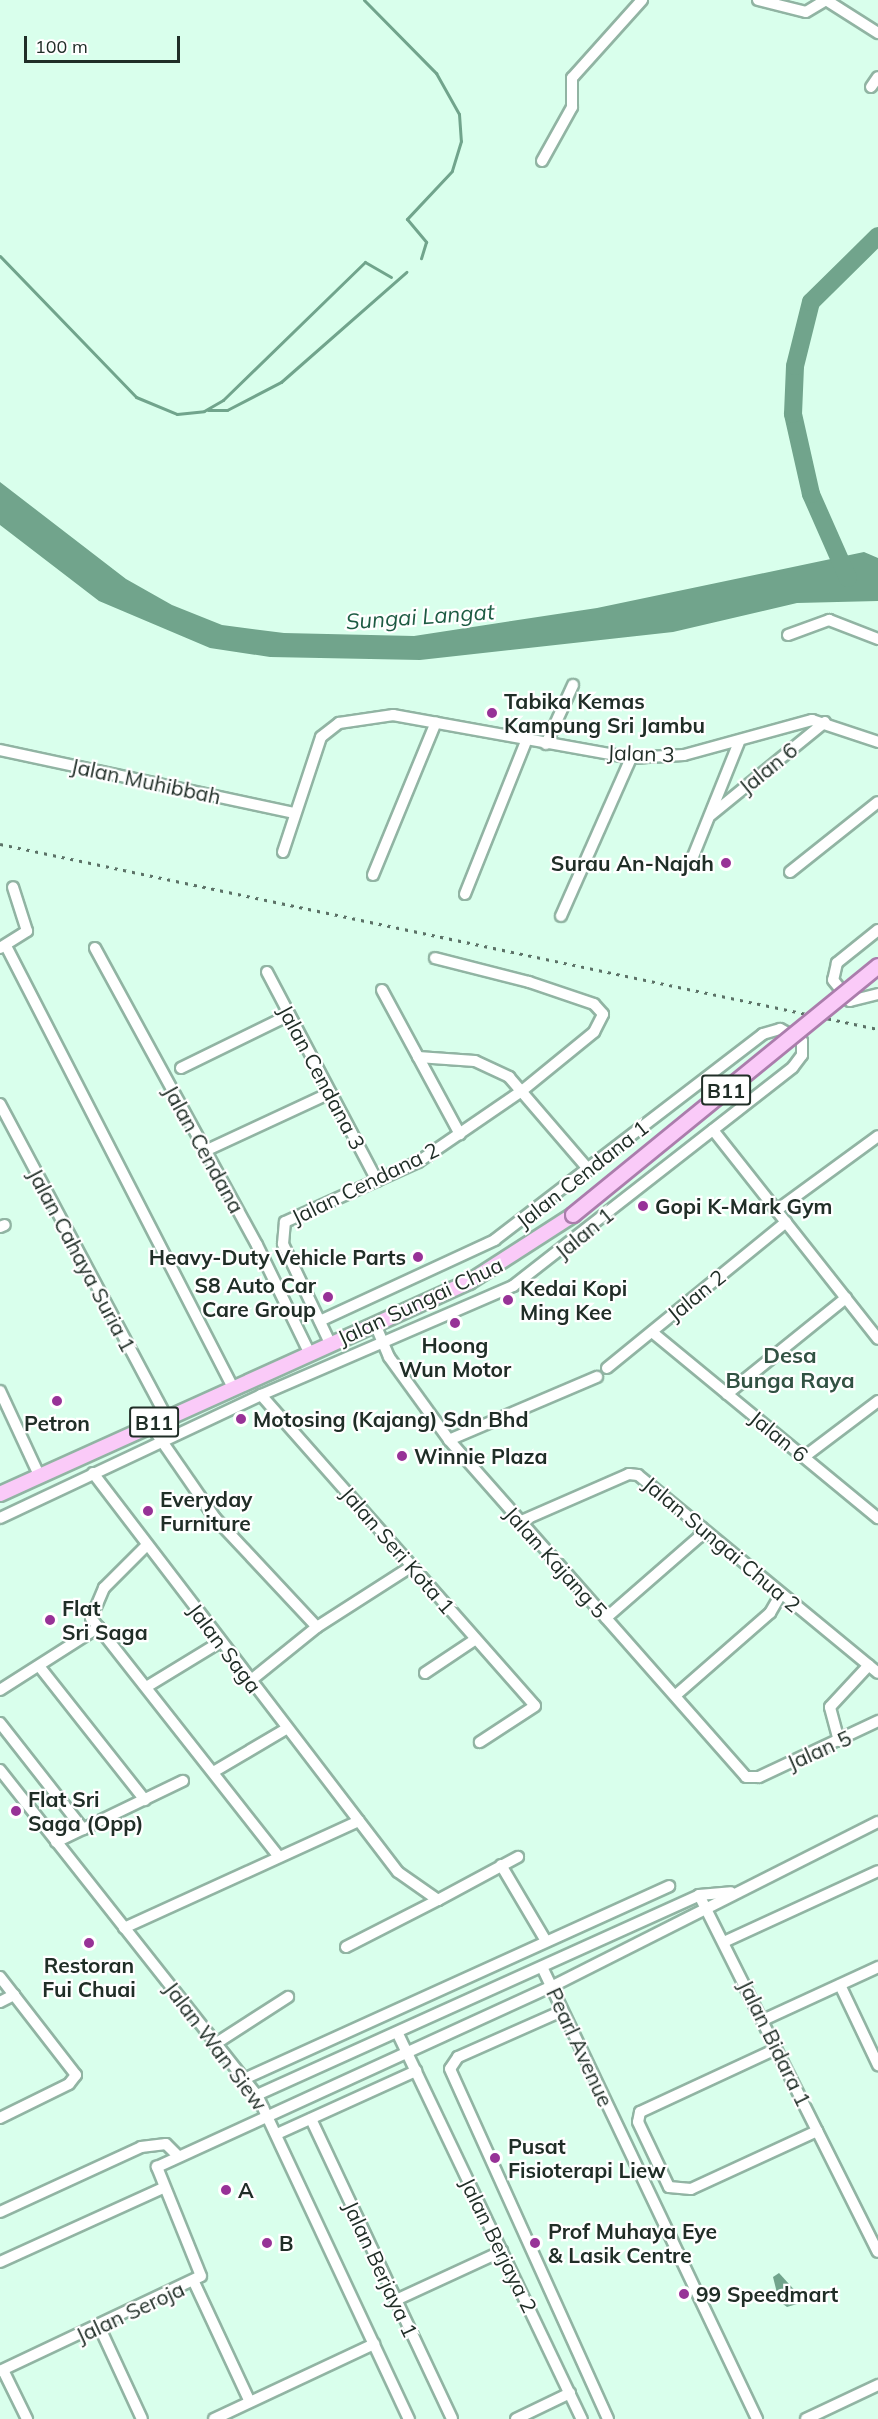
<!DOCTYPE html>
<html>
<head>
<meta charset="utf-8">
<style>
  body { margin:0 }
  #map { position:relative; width:878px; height:2419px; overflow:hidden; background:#d9ffec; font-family:Mulish,sans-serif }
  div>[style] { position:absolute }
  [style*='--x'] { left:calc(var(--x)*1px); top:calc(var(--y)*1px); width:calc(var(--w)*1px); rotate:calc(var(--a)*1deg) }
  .water>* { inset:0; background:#71a48c }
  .stream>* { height:3px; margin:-1.5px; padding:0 1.5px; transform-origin:1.5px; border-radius:1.5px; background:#71a48c }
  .river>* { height:18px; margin:-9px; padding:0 9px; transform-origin:9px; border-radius:9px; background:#71a48c }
  .roads { filter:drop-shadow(2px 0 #91b4a3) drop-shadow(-2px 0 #91b4a3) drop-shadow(0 2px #91b4a3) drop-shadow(0 -2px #91b4a3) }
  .minor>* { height:10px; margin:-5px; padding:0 5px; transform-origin:5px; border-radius:5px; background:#fff }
  .major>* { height:14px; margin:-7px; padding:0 7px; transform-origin:7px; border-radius:7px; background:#facaf8 }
  .rail>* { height:3px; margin-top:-1.5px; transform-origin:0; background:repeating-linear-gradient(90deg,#5c7267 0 3px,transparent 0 9px) }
  .bridges { filter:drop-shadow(2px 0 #ab7dac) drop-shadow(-2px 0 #ab7dac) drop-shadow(0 2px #ab7dac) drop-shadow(0 -2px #ab7dac) }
  .major-bridge>* { height:14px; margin:-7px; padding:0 7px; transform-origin:7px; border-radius:7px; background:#facaf8 }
  .dots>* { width:16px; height:16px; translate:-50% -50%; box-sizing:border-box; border:3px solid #fff; border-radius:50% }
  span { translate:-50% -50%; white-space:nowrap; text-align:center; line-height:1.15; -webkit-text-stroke:4.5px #fff; paint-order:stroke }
  .shield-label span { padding:2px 4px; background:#fff; border:2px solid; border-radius:4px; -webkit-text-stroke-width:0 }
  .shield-label { font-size:20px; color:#202e27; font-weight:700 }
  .poi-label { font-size:21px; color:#202e27; font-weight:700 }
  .left { translate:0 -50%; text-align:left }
  .right { translate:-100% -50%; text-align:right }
  .street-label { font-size:21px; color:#202e27 }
  .water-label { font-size:22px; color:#1d5b43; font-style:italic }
  .neighbourhood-label { font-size:22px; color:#325243; font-weight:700 }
  .scale { position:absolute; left:24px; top:36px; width:156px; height:27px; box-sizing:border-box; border:3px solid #202e27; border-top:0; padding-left:8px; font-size:18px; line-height:21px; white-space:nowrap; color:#202e27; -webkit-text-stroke:4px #fff; paint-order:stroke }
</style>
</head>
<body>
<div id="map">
  <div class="water">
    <i style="clip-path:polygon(0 482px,126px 579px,172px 605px,222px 625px,284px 633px,414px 636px,597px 608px,864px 552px,878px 558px,878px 601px,797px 603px,673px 632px,420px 660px,270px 657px,210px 648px,99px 601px,0 525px)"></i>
    <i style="clip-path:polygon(779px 2273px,799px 2295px,797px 2304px,787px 2307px,779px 2301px,773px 2277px)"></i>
  </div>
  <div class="stream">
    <i style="--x:364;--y:0;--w:103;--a:45.4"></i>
    <i style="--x:436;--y:73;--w:47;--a:60.7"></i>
    <i style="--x:459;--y:114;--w:27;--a:86"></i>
    <i style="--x:461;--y:141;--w:31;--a:107"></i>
    <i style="--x:452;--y:171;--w:66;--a:133.2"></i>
    <i style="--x:407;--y:219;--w:30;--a:50"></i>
    <i style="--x:426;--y:242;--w:17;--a:107"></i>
    <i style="--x:0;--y:256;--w:196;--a:46"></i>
    <i style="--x:136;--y:397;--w:44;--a:22.5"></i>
    <i style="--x:177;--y:414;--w:27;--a:-6"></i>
    <i style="--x:204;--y:411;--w:22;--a:-30"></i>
    <i style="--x:223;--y:400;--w:198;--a:-44.2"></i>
    <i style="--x:365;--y:262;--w:30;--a:30"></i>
    <i style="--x:208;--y:410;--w:19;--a:0"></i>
    <i style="--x:227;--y:410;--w:61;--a:-27.4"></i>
    <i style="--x:281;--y:382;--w:167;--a:-41.3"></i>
  </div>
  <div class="river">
    <i style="--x:848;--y:578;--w:92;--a:-113.8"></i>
    <i style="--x:811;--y:494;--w:82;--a:-102.7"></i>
    <i style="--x:793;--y:414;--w:48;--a:-87.6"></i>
    <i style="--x:795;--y:366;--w:66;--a:-76"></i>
    <i style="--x:811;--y:302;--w:94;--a:-44.6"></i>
  </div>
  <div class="roads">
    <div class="minor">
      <i style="--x:758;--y:0;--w:49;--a:14"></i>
      <i style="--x:806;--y:12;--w:23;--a:-31"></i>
      <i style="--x:826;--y:0;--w:62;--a:32.4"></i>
      <i style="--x:871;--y:87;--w:12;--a:-55"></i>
      <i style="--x:542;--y:161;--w:62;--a:-60.9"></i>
      <i style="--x:572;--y:107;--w:29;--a:-90"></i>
      <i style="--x:572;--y:78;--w:105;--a:-48.1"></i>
      <i style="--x:788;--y:635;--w:44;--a:-20.1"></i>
      <i style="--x:829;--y:620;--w:53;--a:21.2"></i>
      <i style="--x:546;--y:744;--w:65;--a:-65.4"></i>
      <i style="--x:0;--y:750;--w:300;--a:12.1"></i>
      <i style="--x:711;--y:815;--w:147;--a:-39.2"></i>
      <i style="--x:283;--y:852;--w:121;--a:-71.7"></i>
      <i style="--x:321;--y:737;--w:23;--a:-38"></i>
      <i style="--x:339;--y:723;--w:55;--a:-8.4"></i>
      <i style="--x:393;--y:715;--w:242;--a:10.2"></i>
      <i style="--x:631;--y:758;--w:53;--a:-3.2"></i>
      <i style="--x:684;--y:755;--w:133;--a:-15.3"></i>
      <i style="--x:812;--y:720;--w:70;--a:18.4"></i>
      <i style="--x:690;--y:864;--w:131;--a:-68.1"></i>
      <i style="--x:790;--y:872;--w:112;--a:-38.5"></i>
      <i style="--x:373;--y:875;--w:165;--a:-67.6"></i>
      <i style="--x:465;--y:894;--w:167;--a:-68.2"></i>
      <i style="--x:561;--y:916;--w:173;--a:-66.1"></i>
      <i style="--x:878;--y:930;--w:53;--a:141.2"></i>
      <i style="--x:837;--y:963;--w:17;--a:103"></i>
      <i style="--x:833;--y:980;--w:27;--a:51"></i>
      <i style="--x:850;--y:1001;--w:29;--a:-14"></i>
      <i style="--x:6;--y:946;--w:495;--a:62.8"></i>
      <i style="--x:0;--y:948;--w:32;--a:-32"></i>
      <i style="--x:27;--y:931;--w:46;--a:-107.7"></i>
      <i style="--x:95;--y:948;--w:338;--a:61.4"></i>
      <i style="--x:257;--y:1245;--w:119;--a:64.1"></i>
      <i style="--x:267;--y:972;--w:236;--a:62.2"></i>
      <i style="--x:382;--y:990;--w:164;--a:61.6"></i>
      <i style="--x:418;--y:1057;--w:57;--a:4"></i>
      <i style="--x:475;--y:1061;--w:38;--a:25"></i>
      <i style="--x:509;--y:1077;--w:123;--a:49.3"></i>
      <i style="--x:181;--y:1068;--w:120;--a:-26.1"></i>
      <i style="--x:0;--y:1104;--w:353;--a:62"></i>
      <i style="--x:713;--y:1130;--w:266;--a:51.7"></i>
      <i style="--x:205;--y:1151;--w:138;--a:-24.9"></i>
      <i style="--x:777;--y:1210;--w:125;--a:-36.2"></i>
      <i style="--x:0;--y:1227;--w:5;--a:-22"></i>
      <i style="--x:375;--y:1324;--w:36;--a:67"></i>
      <i style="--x:389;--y:1357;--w:102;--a:54.1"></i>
      <i style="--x:449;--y:1440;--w:449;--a:48.6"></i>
      <i style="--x:746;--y:1777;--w:13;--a:0"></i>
      <i style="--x:759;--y:1777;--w:132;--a:-25.2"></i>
      <i style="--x:652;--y:1332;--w:293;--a:39.5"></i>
      <i style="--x:330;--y:1343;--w:110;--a:-115.4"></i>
      <i style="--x:283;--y:1244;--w:22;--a:-85"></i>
      <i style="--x:285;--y:1222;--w:146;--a:-24.3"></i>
      <i style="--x:418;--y:1162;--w:127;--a:-34.4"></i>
      <i style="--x:523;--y:1090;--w:92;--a:-39.2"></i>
      <i style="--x:594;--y:1032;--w:20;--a:-63"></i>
      <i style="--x:603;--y:1014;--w:13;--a:-132"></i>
      <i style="--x:594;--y:1004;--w:69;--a:-161.3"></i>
      <i style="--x:529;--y:982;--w:97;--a:-165.7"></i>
      <i style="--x:607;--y:1368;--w:231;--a:-39.2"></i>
      <i style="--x:0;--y:1391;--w:93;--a:65.1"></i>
      <i style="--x:727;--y:1394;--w:153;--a:-38.9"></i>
      <i style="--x:261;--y:1395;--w:414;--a:48.6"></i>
      <i style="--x:535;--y:1706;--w:66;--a:146.8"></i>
      <i style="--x:150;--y:1424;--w:114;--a:55.3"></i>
      <i style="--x:215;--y:1518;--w:149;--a:46.9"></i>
      <i style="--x:449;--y:1440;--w:161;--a:-23.1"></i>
      <i style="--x:804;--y:1457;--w:93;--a:-37.1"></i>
      <i style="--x:93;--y:1473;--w:502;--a:52.61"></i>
      <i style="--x:398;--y:1872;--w:49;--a:35"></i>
      <i style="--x:438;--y:1900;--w:91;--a:-28.3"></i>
      <i style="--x:0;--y:1518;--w:289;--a:-25.2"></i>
      <i style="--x:261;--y:1395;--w:275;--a:-23.4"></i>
      <i style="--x:513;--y:1286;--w:355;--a:-38"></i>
      <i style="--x:793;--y:1067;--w:15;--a:-53"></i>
      <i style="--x:802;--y:1055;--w:14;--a:-90"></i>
      <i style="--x:802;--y:1041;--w:25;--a:-151"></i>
      <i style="--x:780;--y:1029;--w:18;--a:164"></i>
      <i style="--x:763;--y:1034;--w:338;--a:142.5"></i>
      <i style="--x:495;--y:1240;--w:193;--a:155.2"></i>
      <i style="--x:519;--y:1522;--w:120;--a:-23.6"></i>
      <i style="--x:629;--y:1474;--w:9;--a:6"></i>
      <i style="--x:638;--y:1475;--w:311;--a:39.5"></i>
      <i style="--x:147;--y:1545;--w:61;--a:135"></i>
      <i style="--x:104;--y:1588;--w:33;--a:113"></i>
      <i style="--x:91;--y:1618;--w:304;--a:51.8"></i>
      <i style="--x:606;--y:1618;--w:123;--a:-41.1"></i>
      <i style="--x:699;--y:1537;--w:10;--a:-73"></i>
      <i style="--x:39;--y:1666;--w:171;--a:51.7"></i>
      <i style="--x:425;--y:1673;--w:61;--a:-33.7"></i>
      <i style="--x:250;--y:1681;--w:86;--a:-38.9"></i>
      <i style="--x:317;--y:1627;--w:113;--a:-32.7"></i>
      <i style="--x:148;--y:1686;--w:84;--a:-31.4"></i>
      <i style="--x:0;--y:1690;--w:117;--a:-32.5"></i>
      <i style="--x:676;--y:1695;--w:125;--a:-41.1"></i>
      <i style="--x:770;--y:1613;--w:22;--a:-60"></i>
      <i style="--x:0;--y:1723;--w:135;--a:51.9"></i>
      <i style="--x:839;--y:1741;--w:35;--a:-105"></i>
      <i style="--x:830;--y:1707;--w:57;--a:-47.1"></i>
      <i style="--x:0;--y:1770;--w:414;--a:51.7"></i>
      <i style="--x:257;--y:2095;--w:358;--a:64.9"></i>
      <i style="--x:215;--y:1771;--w:82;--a:-30.6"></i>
      <i style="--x:56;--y:1842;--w:141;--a:-25.7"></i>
      <i style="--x:501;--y:1865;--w:88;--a:59.4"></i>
      <i style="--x:699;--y:1895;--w:399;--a:63.4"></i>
      <i style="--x:124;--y:1928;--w:258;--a:-24.5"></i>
      <i style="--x:726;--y:1941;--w:167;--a:-24.7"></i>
      <i style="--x:346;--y:1947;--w:103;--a:-27.1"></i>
      <i style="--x:542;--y:1967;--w:501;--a:64.56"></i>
      <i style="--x:0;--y:1977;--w:124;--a:52.2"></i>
      <i style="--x:76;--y:2075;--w:11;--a:128"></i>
      <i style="--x:69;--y:2084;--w:77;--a:153.8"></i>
      <i style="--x:840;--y:1985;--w:89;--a:64.6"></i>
      <i style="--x:0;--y:2002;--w:16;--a:-27"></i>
      <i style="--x:562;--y:2011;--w:114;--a:156.1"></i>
      <i style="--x:458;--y:2057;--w:14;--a:124"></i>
      <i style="--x:450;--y:2069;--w:384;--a:65.7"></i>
      <i style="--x:763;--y:2020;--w:127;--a:-24.7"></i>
      <i style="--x:398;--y:2034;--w:427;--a:64.5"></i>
      <i style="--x:215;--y:2044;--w:87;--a:-32.8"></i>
      <i style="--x:776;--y:2049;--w:150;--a:155.1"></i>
      <i style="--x:640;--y:2112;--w:10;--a:101"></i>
      <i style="--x:638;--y:2122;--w:72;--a:64.5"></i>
      <i style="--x:669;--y:2187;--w:22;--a:5"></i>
      <i style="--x:691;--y:2189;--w:139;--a:-24.7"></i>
      <i style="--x:244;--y:2079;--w:467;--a:-24.4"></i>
      <i style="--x:257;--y:2095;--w:485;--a:-24.3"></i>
      <i style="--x:699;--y:1895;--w:32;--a:-5"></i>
      <i style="--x:311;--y:2119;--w:331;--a:64.8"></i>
      <i style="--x:277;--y:2134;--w:153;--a:-24.4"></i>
      <i style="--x:0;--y:2212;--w:155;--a:-24.7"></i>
      <i style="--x:141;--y:2147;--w:25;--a:-7"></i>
      <i style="--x:166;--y:2144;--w:17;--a:45"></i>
      <i style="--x:0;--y:2262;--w:179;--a:-24.4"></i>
      <i style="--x:194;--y:2282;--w:132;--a:65"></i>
      <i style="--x:396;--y:2300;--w:117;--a:-24.8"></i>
      <i style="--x:99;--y:2326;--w:102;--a:65.2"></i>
      <i style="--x:3;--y:2370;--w:55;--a:63.9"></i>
      <i style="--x:0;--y:2371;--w:222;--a:-25.3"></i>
      <i style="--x:201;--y:2276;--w:118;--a:-112"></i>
      <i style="--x:157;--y:2167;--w:433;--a:-24.6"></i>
      <i style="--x:551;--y:1987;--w:366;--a:-26.8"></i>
      <i style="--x:214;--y:2419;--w:177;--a:-25.1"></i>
      <i style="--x:516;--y:2419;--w:60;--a:-25.7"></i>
      <i style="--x:806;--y:2419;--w:80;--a:-25.3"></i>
    </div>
    <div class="major">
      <i style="--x:0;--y:1494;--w:515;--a:-24.32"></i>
      <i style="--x:469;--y:1282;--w:124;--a:-32.8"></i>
    </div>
  </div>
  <div class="rail">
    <i style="--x:0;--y:844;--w:897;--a:11.9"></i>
  </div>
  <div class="bridges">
    <div class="major-bridge">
      <i style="--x:573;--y:1215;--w:394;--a:-39.2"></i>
    </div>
  </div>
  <div class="dots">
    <i style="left:492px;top:713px;background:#973297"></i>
    <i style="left:726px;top:863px;background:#973297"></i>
    <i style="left:643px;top:1206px;background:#973297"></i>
    <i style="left:418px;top:1257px;background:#973297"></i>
    <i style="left:328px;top:1297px;background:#973297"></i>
    <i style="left:508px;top:1300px;background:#973297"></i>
    <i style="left:455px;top:1323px;background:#973297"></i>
    <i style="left:57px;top:1401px;background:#973297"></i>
    <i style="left:241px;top:1419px;background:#973297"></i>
    <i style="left:402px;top:1456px;background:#973297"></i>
    <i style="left:148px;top:1511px;background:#973297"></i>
    <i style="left:50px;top:1620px;background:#973297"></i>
    <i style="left:16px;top:1811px;background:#973297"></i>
    <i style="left:89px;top:1943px;background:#973297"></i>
    <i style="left:495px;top:2158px;background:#973297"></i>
    <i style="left:226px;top:2190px;background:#973297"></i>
    <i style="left:267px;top:2243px;background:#973297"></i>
    <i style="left:535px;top:2243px;background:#973297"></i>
    <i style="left:684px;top:2294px;background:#973297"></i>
  </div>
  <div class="shield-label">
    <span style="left:726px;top:1090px">B11</span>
    <span style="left:154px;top:1422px">B11</span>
  </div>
  <div class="poi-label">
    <span class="left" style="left:504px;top:713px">Tabika Kemas<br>Kampung Sri Jambu</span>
    <span class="right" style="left:714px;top:863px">Surau An-Najah</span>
    <span class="left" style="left:655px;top:1206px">Gopi K-Mark Gym</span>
    <span class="right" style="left:406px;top:1257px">Heavy-Duty Vehicle Parts</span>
    <span class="right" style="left:316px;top:1297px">S8 Auto Car<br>Care Group</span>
    <span class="left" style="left:520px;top:1300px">Kedai Kopi<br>Ming Kee</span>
    <span style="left:455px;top:1357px">Hoong<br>Wun Motor</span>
    <span class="left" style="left:253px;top:1419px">Motosing (Kajang) Sdn Bhd</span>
    <span style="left:57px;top:1423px">Petron</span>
    <span class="left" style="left:414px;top:1456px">Winnie Plaza</span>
    <span class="left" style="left:160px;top:1511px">Everyday<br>Furniture</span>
    <span class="left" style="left:62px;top:1620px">Flat<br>Sri Saga</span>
    <span class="left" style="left:28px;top:1811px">Flat Sri<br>Saga (Opp)</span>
    <span style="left:89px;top:1977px">Restoran<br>Fui Chuai</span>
    <span class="left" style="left:508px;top:2158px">Pusat<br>Fisioterapi Liew</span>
    <span class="left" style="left:238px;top:2190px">A</span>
    <span class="left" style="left:548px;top:2243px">Prof Muhaya Eye<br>&amp; Lasik Centre</span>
    <span class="left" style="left:279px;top:2243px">B</span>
    <span class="left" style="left:696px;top:2294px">99 Speedmart</span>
  </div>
  <div class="street-label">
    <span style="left:641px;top:753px;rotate:2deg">Jalan 3</span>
    <span style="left:768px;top:768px;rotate:-39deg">Jalan 6</span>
    <span style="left:146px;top:781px;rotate:12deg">Jalan Muhibbah</span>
    <span style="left:322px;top:1077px;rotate:62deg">Jalan Cendana 3</span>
    <span style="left:204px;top:1149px;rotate:61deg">Jalan Cendana</span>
    <span style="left:582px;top:1174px;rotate:-38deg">Jalan Cendana 1</span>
    <span style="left:365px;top:1183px;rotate:-26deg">Jalan Cendana 2</span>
    <span style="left:584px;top:1233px;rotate:-39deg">Jalan 1</span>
    <span style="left:82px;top:1260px;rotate:62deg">Jalan Cahaya Suria 1</span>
    <span style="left:696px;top:1295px;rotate:-39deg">Jalan 2</span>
    <span style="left:420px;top:1301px;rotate:-25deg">Jalan Sungai Chua</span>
    <span style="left:779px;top:1436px;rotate:39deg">Jalan 6</span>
    <span style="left:722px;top:1544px;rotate:40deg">Jalan Sungai Chua 2</span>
    <span style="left:398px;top:1550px;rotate:49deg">Jalan Seri Kota 1</span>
    <span style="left:556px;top:1562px;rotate:48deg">Jalan Kajang 5</span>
    <span style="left:225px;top:1648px;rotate:53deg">Jalan Saga</span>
    <span style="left:819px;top:1750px;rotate:-24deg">Jalan 5</span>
    <span style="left:775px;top:2043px;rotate:64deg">Jalan Bidara 1</span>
    <span style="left:216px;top:2046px;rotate:53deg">Jalan Wan Siew</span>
    <span style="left:580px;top:2047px;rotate:65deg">Pearl Avenue</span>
    <span style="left:499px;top:2245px;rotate:64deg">Jalan Berjaya 2</span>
    <span style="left:381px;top:2269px;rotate:65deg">Jalan Berjaya 1</span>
    <span style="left:130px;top:2312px;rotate:-25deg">Jalan Seroja</span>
  </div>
  <div class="water-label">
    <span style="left:420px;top:617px;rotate:-4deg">Sungai Langat</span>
  </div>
  <div class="neighbourhood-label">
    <span style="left:790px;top:1368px">Desa<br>Bunga Raya</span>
  </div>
  <div class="scale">100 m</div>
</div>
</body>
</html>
